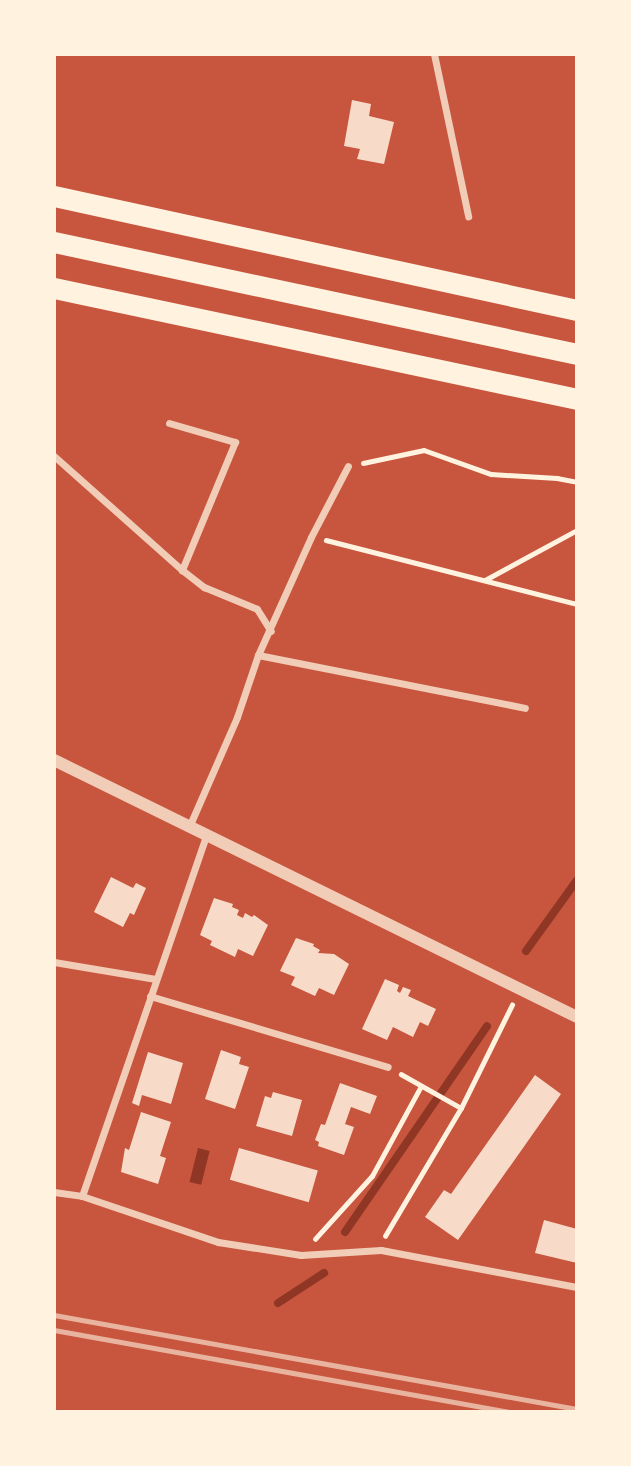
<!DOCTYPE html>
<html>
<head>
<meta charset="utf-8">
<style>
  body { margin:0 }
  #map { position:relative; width:631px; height:1466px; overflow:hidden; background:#c8553d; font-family:"Roboto Condensed",sans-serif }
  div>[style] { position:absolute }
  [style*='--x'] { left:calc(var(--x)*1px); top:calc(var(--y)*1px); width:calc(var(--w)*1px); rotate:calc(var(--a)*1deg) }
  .water>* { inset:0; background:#8f3625; transform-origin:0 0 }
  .stream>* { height:8px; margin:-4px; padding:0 4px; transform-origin:4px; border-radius:4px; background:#8f3625 }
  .building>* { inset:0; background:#f7dbc8; transform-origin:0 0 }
  .path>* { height:4.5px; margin:-2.25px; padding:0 2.25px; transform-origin:2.25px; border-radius:2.25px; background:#fff3e0 }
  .minor>* { height:7px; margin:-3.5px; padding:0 3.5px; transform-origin:3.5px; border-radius:3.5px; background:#f1ccb7 }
  .tertiary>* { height:12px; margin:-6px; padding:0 6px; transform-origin:6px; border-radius:6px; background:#f1ccb7 }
  .motorway>* { height:21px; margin:-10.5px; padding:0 10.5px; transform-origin:10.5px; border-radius:10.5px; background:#fff3e0 }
  .rail>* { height:5px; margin:-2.5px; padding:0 2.5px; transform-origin:2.5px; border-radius:2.5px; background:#e9b49f }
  span { translate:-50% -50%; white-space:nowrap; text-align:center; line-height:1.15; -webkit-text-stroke:6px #fff3e0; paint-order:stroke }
  .frame { position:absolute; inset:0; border:56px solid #fff3e0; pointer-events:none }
</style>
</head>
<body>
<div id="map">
  <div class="water">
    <i style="left:198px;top:1148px;width:12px;height:35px;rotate:14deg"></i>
  </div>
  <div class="stream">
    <i style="--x:526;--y:951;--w:87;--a:-54.3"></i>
    <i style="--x:345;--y:1232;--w:250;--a:-55.4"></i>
    <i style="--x:278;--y:1303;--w:55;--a:-33.1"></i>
  </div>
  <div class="building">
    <i style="clip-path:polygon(352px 100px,371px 104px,369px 116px,394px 122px,384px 164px,357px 159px,360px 149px,344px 146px)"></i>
    <i style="clip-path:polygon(111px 877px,133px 888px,136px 883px,146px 888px,134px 915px,130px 913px,123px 927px,94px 912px)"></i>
    <i style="clip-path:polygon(214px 898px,233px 904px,232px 907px,239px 910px,237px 915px,243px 918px,245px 913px,252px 917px,254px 915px,268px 925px,253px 956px,238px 949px,235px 957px,210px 945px,212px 941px,200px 935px)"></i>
    <i style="clip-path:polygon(296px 938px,314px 944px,313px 946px,320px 950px,318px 953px,334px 954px,349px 964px,334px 995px,319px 988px,315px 996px,291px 985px,295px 977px,280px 971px)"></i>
    <i style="clip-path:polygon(385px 979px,399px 985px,397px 991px,400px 993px,403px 987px,411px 990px,408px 996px,436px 1009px,428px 1026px,420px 1022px,413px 1037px,393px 1027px,387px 1040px,362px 1029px)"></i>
    <i style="clip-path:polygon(221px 1050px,241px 1057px,239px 1064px,249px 1067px,235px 1109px,205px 1099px)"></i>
    <i style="clip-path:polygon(148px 1052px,183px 1063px,171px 1104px,142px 1095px,139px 1106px,132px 1103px)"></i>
    <i style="clip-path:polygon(535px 1075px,561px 1094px,458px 1240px,425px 1217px,444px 1190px,451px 1194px)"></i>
    <i style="clip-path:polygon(340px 1083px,377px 1096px,370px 1114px,351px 1107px,345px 1124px,354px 1127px,344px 1155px,318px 1146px,319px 1142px,315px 1140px,321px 1124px,325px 1125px)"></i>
    <i style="clip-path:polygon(273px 1092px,302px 1100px,292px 1136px,256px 1126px,265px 1096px,271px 1098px)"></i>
    <i style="clip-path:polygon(141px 1112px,171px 1122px,160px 1156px,166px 1158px,158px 1184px,121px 1172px,125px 1148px,129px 1150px)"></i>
    <i style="left:239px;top:1148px;width:82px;height:33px;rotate:16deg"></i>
    <i style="clip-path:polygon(544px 1220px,577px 1229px,577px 1263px,535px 1253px)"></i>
  </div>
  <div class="path">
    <i style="--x:363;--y:463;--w:62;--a:-12"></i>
    <i style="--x:424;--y:450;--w:71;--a:19.7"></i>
    <i style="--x:491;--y:474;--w:66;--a:3.5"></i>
    <i style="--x:557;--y:478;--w:20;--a:11"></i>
    <i style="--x:326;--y:540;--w:259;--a:14.3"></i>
    <i style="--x:485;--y:580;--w:105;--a:-28.5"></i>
    <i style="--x:401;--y:1074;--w:69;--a:29.5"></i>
    <i style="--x:385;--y:1236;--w:149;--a:-59.3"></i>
    <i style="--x:461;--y:1108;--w:115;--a:-63.7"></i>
    <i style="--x:315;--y:1239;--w:85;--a:-47.9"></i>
    <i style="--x:372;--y:1176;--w:102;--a:-61.4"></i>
  </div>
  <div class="minor">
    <i style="--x:434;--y:54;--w:166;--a:78.1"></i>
    <i style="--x:169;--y:423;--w:69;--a:16.1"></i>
    <i style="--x:235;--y:442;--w:139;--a:112.5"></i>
    <i style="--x:54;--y:456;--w:171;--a:41.7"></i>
    <i style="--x:182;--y:570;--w:28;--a:38"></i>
    <i style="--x:204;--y:587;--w:57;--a:22.5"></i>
    <i style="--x:257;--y:609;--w:26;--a:58"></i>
    <i style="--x:258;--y:655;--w:272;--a:11.2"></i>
    <i style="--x:189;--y:827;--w:120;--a:-66.4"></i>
    <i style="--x:237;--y:717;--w:65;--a:-71.3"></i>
    <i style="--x:258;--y:655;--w:129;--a:-65.8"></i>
    <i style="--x:311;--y:537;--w:80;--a:-62.5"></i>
    <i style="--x:54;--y:962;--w:103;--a:9.5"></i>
    <i style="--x:150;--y:996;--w:248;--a:16.6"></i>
    <i style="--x:54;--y:1192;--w:28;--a:8"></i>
    <i style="--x:82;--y:1196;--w:144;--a:18.7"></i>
    <i style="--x:218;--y:1242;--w:84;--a:8.9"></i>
    <i style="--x:301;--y:1255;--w:80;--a:-3.6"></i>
    <i style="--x:381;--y:1250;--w:199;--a:10.7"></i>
    <i style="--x:82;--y:1196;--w:382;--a:-71"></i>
  </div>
  <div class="tertiary">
    <i style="--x:54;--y:760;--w:583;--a:26.17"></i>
  </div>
  <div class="motorway">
    <i style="--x:54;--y:196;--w:535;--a:12.3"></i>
    <i style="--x:54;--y:242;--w:535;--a:12.09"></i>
    <i style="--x:54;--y:288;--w:535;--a:11.98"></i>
  </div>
  <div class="rail">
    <i style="--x:54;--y:1315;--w:531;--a:10.19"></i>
    <i style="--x:54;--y:1330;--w:464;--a:10.2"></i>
  </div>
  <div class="frame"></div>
</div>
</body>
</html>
